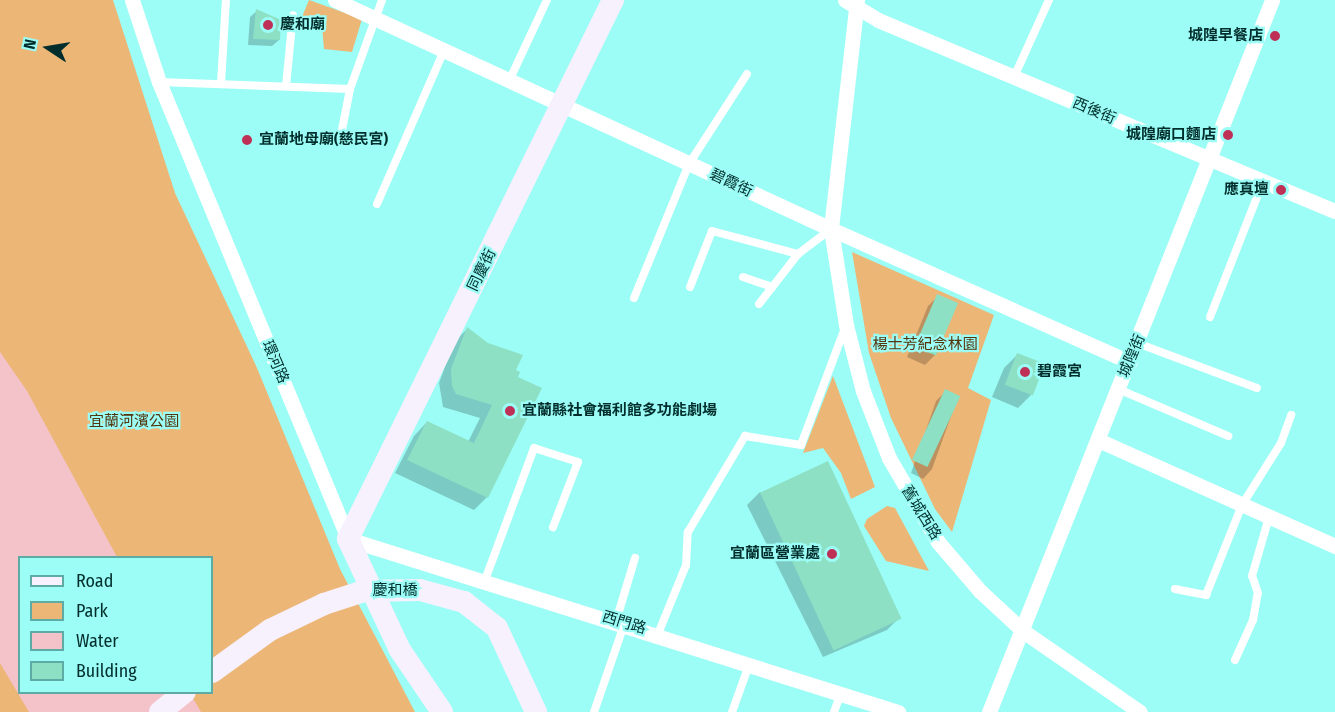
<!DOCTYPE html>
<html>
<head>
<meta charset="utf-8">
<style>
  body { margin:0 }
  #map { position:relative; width:1335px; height:712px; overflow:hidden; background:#9cfdf6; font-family:"Fira Sans Condensed","Noto Sans TC",sans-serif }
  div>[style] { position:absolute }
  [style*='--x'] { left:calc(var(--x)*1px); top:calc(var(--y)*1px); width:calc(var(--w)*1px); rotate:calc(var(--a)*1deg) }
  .green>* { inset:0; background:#ecb677 }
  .water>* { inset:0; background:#f4c3c9 }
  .shadow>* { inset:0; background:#0003 }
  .building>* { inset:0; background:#8de0c3; transform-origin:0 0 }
  .lane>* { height:8px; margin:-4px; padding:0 4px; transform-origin:4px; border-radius:4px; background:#fff }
  .street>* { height:15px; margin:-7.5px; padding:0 7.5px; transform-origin:7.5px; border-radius:7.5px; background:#fff }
  .secondary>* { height:22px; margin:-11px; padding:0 11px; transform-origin:11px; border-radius:11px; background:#f7f0fd }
  .dots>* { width:16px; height:16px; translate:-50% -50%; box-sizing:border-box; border:3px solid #9cfdf6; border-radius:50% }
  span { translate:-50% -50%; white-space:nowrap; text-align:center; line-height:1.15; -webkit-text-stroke:4.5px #9cfdf6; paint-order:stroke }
  .poi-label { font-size:15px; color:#012e2c; font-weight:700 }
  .left { translate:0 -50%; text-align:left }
  .right { translate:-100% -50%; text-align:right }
  .street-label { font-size:15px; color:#012e2c }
  .park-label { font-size:15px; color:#53350d }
  .legend { position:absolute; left:18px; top:556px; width:195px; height:138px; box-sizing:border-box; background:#9cfdf6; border:2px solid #5eaaa5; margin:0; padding:8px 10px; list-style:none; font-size:18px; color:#012e2c }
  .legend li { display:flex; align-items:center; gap:12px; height:30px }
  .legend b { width:30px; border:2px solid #5eaaa5 }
  .north { position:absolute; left:18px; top:18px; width:60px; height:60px; -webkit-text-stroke:4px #9cfdf6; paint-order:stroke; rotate:282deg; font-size:16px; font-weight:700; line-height:24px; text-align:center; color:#012e2c }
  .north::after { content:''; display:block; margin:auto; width:21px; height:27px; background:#012e2c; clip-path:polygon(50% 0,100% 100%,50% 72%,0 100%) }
</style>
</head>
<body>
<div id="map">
  <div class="green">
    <i style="clip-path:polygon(evenodd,0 0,113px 0,175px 193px,257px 368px,340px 569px,415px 712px,0 712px,0 0,20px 558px,212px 558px,212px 692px,20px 692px,20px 558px)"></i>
    <i style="clip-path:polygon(309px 0,362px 19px,352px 52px,324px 49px,322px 26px,299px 24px)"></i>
    <i style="clip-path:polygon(852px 252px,994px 315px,968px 388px,991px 400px,952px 532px,935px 509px,891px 418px,869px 353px)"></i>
    <i style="clip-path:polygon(833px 376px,875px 487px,851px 499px,841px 473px,823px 448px,803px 453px)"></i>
    <i style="clip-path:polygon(887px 506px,895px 508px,929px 571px,886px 561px,864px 526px,867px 519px)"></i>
  </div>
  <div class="water">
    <i style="clip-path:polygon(0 352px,27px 391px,117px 557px,20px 558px,20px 692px,190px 693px,201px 712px,29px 712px,0 663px)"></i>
  </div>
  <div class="shadow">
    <i style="clip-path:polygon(257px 11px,279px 40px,272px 46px,248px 45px,250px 17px)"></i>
    <i style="clip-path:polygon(938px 296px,935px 355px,925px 365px,907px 357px,928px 306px)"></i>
    <i style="clip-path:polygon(467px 329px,513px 371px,487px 497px,474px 510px,395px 473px,414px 436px,427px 422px,468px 442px,480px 418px,443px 407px,439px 383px,454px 342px)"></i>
    <i style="clip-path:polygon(1017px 355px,1043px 365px,1031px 395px,1018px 408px,992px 397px,1004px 368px)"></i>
    <i style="clip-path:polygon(946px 391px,958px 397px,932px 469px,923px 479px,911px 473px,936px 401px)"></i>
    <i style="clip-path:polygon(760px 492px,900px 617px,887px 630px,823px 657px,747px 505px)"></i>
  </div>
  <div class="building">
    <i style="clip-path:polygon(256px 9px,281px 20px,280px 40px,253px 39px)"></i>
    <i style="left:937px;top:294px;width:23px;height:57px;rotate:23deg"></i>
    <i style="clip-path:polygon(467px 327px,488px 343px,523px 355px,516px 370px,520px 372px,518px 377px,542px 388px,488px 498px,407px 460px,427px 421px,474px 443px,492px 405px,456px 394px,452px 386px,451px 369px)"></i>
    <i style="left:1017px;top:353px;width:30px;height:34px;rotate:21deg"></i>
    <i style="left:945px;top:389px;width:17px;height:78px;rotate:25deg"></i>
    <i style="left:828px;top:461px;width:174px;height:75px;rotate:65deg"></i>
  </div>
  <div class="lane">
    <i style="--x:1014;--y:77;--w:85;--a:-65.6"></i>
    <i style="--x:509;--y:81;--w:89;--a:-64.9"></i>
    <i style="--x:159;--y:82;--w:191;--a:2.1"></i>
    <i style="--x:221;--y:83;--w:83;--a:-86.6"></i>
    <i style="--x:286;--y:86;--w:71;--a:-84.4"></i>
    <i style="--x:340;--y:140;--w:52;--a:-78.9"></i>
    <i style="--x:350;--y:89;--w:95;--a:-70.2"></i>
    <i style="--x:377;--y:204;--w:167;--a:-66.4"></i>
    <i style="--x:743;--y:277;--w:31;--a:19"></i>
    <i style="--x:690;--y:287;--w:60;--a:-68.6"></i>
    <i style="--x:712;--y:231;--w:89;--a:15"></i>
    <i style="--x:798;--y:254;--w:41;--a:-37.1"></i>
    <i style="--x:634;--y:298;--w:145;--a:-67.7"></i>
    <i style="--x:689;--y:164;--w:107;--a:-57.2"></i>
    <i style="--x:759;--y:304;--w:63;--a:-52"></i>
    <i style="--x:1210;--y:317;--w:145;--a:-68.6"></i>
    <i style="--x:1137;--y:343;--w:128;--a:20.6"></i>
    <i style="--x:1118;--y:389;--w:120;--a:23.1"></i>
    <i style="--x:485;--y:580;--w:141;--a:-69.6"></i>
    <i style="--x:534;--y:448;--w:46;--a:17.7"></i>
    <i style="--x:578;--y:462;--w:70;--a:111"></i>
    <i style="--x:1175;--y:589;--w:32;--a:11"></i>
    <i style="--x:1206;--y:595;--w:97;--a:-68.2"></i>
    <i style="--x:1242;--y:505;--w:73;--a:-57.8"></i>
    <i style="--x:1281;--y:443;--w:30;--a:-70"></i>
    <i style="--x:616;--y:621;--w:66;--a:-73.2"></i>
    <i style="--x:658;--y:634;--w:74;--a:-67.9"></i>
    <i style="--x:686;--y:565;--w:33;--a:-87"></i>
    <i style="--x:688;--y:532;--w:112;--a:-59.3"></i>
    <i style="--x:745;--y:436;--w:57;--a:9.1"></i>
    <i style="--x:801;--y:445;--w:125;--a:-69.4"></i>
    <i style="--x:1235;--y:660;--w:44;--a:-65.8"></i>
    <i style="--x:1253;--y:620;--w:27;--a:-80"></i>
    <i style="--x:1258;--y:593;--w:18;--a:-109"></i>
    <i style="--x:1252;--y:576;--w:61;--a:-73.9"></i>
    <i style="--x:594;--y:712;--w:92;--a:-71"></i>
    <i style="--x:732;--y:712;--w:50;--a:-70.1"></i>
    <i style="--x:834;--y:712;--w:20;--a:-70"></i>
  </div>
  <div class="street">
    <i style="--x:132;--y:0;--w:86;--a:71.8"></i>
    <i style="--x:159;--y:82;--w:495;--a:67.5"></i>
    <i style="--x:348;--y:539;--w:577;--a:17.46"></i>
    <i style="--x:335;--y:0;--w:546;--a:24.78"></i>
    <i style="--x:831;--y:229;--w:327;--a:24"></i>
    <i style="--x:845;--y:0;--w:39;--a:31"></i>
    <i style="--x:878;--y:20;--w:495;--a:22.7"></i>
    <i style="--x:857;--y:0;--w:230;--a:96.5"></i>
    <i style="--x:831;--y:229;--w:97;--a:81.1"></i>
    <i style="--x:846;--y:325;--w:68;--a:75.6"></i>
    <i style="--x:863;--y:391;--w:72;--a:68.8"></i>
    <i style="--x:889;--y:458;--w:97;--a:59.7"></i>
    <i style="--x:938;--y:542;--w:65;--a:49.4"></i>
    <i style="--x:980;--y:591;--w:59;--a:42.9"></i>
    <i style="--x:1023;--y:631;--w:142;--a:34.7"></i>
    <i style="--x:1098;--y:440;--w:260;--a:24.1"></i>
    <i style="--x:989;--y:712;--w:766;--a:-68.32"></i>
  </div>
  <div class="secondary">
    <i style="--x:212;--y:672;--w:72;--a:-35.9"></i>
    <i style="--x:270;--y:630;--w:60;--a:-25.7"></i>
    <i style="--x:324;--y:604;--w:42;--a:-18"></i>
    <i style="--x:364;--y:591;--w:56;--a:-1"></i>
    <i style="--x:420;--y:590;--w:46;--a:15.3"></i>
    <i style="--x:464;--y:602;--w:42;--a:38.2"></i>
    <i style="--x:497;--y:628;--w:93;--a:65.1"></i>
    <i style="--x:160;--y:712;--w:32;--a:-39"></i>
    <i style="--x:442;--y:712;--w:75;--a:-124.1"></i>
    <i style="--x:400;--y:650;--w:123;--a:-115.1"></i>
    <i style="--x:348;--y:539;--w:601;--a:-63.82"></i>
  </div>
  <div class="dots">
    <i style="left:268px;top:25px;background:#bf3057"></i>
    <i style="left:1275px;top:36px;background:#bf3057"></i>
    <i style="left:1228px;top:135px;background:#bf3057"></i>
    <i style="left:247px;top:140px;background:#bf3057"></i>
    <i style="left:1281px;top:190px;background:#bf3057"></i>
    <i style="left:1025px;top:372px;background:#bf3057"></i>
    <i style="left:510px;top:411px;background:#bf3057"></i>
    <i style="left:832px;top:554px;background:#bf3057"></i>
  </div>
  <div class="poi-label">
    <span class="left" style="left:280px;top:25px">慶和廟</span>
    <span class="right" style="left:1263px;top:36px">城隍早餐店</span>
    <span class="right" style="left:1216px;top:135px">城隍廟口麵店</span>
    <span class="left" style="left:259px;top:140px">宜蘭地母廟(慈民宮)</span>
    <span class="right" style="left:1269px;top:190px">應真壇</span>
    <span class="left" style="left:1037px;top:372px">碧霞宮</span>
    <span class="left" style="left:522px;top:411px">宜蘭縣社會福利館多功能劇場</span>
    <span class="right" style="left:820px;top:554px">宜蘭區營業處</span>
  </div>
  <div class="street-label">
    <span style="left:1094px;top:111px;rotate:23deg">西後街</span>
    <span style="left:731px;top:183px;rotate:25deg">碧霞街</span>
    <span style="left:482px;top:270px;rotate:-64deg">同慶街</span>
    <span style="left:1132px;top:356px;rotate:-67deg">城隍街</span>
    <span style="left:275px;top:362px;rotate:67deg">環河路</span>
    <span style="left:921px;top:513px;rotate:58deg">舊城西路</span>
    <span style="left:395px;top:591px">慶和橋</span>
    <span style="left:624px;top:623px;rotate:17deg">西門路</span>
  </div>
  <div class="park-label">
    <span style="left:925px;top:345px">楊士芳紀念林園</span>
    <span style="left:134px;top:422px">宜蘭河濱公園</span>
  </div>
  <ul class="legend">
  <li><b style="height:8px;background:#f7f0fd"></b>Road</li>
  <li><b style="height:16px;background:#ecb677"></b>Park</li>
  <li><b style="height:16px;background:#f4c3c9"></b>Water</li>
  <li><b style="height:16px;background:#8de0c3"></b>Building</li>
  </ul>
  <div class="north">N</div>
</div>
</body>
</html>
